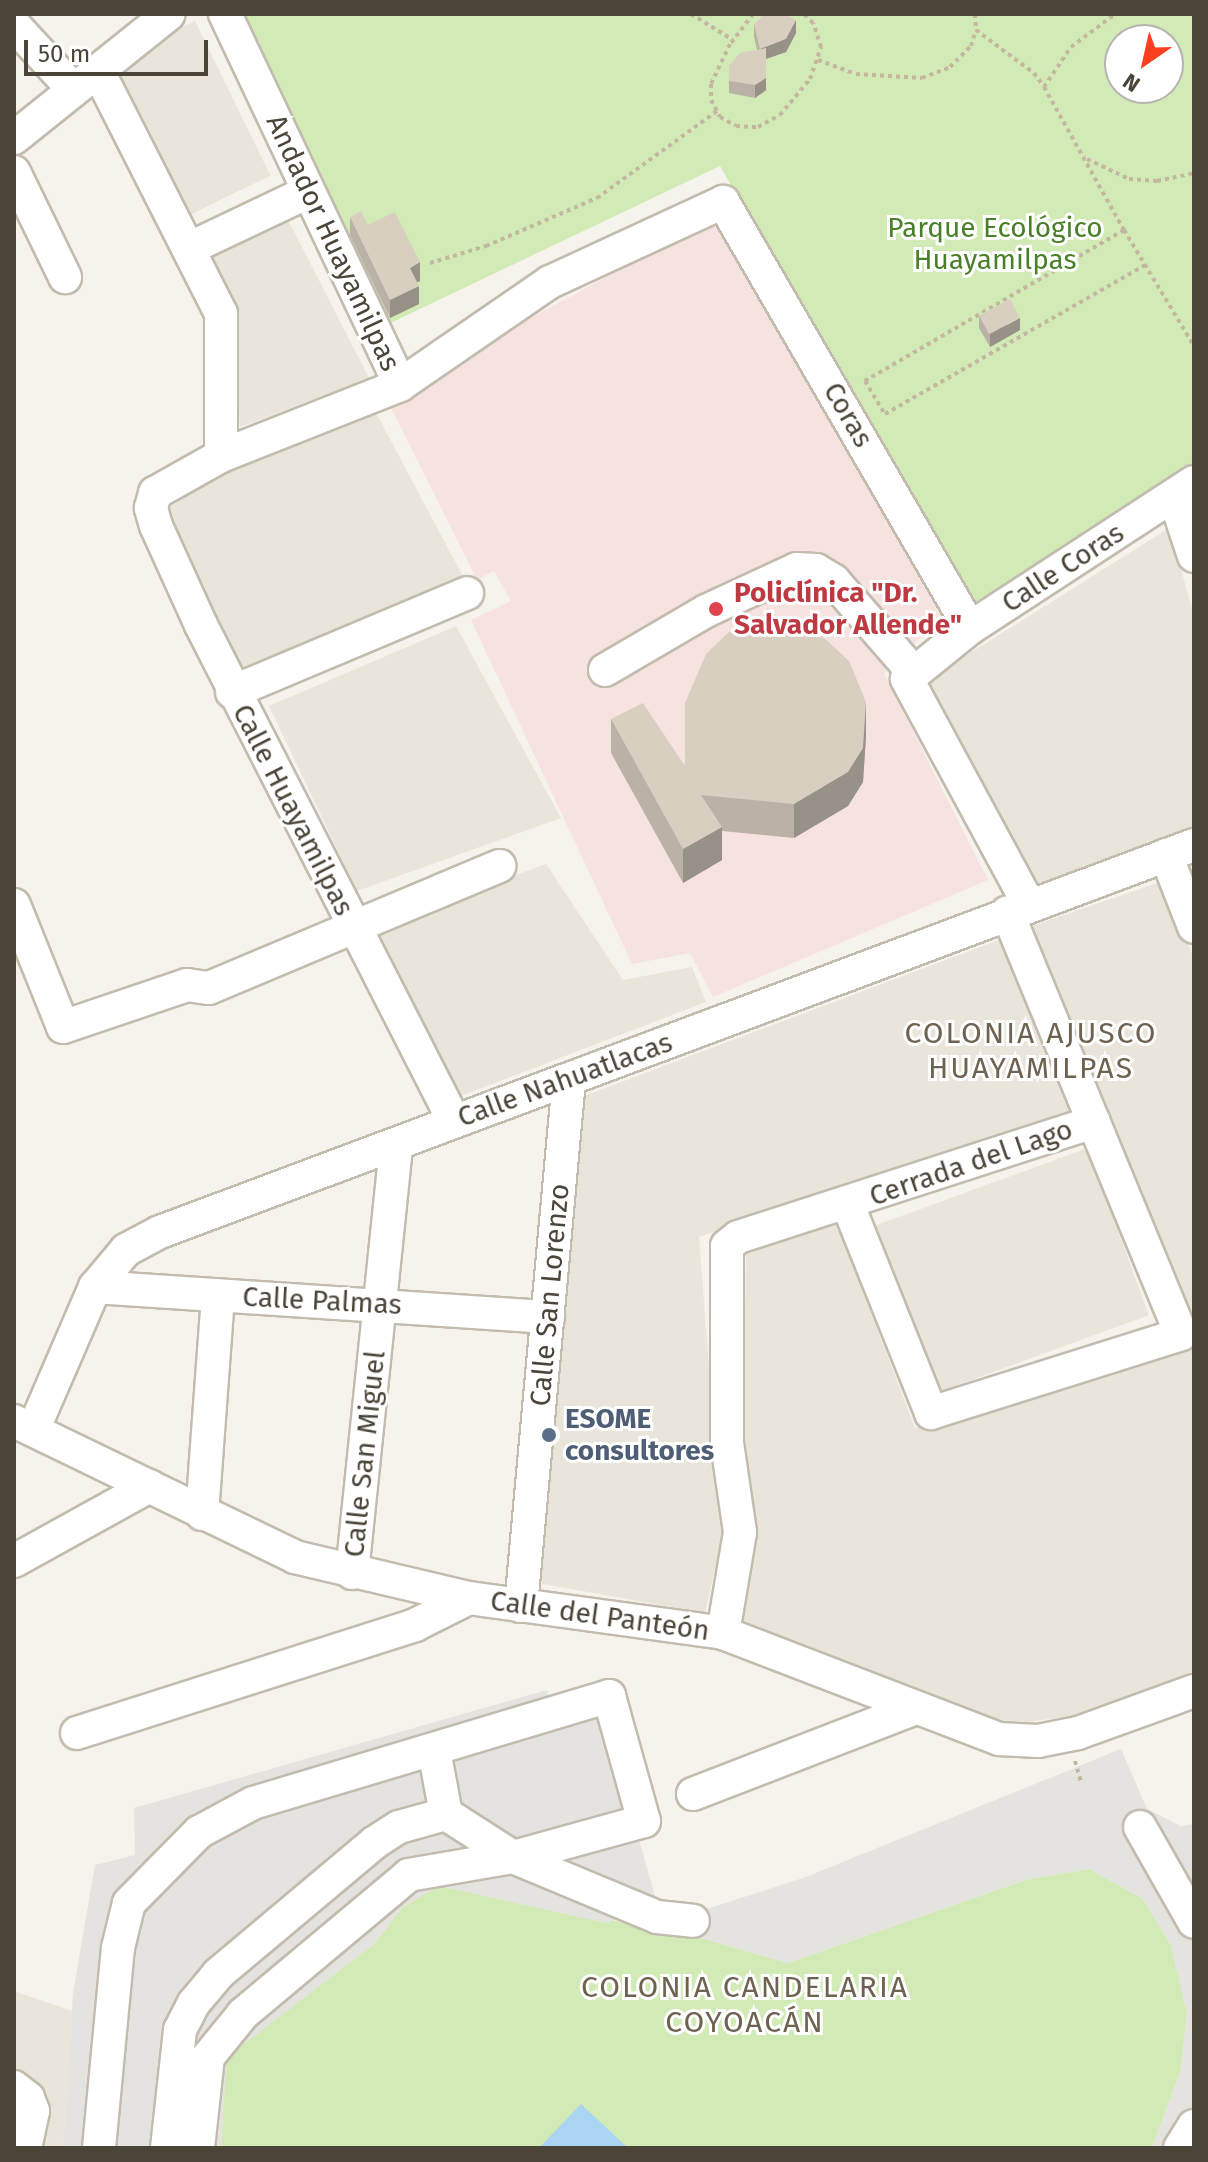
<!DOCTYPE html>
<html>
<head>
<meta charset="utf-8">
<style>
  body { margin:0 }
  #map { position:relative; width:1208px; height:2162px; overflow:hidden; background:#f6f3ec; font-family:"Fira Sans",sans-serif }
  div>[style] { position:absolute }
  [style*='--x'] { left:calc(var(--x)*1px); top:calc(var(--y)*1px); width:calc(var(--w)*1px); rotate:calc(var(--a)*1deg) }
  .residential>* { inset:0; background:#eae5da; transform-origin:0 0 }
  .medical>* { inset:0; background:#f6e3e0 }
  .green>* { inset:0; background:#d2eab5 }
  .parking>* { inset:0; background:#e5e3e0 }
  .water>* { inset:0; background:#a9d4f2 }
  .path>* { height:4px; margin-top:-2px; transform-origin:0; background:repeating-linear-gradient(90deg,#c4b79f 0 4px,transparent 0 8px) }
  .roads { filter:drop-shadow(2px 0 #c2bbae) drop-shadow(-2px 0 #c2bbae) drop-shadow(0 2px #c2bbae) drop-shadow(0 -2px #c2bbae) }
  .minor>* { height:32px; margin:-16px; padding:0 16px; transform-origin:16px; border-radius:16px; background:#fff }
  .wall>* { inset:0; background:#bab2a6 }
  .shaded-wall>* { inset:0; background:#979187 }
  .building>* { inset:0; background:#d8cfc1; transform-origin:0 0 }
  .dots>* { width:22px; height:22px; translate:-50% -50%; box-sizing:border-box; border:4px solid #fff; border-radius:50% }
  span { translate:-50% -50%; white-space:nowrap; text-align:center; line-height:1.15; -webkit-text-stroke:6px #fff; paint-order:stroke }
  .park-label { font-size:28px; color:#4a7f2a }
  .street-label { font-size:28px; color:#4b4439 }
  .health-label { font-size:28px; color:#be3a42; font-weight:700 }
  .left { translate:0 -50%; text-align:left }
  .service-label { font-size:28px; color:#4e5e75; font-weight:700 }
  .neighbourhood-label { font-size:30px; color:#6e6250; letter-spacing:2px }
  .frame { position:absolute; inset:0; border:16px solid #4b4439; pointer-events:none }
  .north { position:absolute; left:1104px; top:24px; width:80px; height:80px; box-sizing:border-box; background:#fff; border:2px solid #b7b4b0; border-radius:50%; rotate:214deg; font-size:22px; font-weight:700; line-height:32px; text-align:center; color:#4b4439 }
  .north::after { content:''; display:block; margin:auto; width:28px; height:36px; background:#fc3f1d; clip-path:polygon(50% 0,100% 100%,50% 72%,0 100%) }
  .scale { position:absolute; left:24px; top:40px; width:184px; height:36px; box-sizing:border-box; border:4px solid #4b4439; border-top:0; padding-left:10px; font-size:24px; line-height:28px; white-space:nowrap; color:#4b4439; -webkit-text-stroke:6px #fff; paint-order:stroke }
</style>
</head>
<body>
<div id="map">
  <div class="residential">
    <i style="left:195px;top:21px;width:172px;height:91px;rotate:64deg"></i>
    <i style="clip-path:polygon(287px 218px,369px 378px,240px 427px,233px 310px,212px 258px)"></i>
    <i style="clip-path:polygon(375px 411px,466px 582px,240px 669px,172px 530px,169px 508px,235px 464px)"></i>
    <i style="clip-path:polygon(1169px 528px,1194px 615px,1194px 829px,1034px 885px,924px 682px)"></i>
    <i style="clip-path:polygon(456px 626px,561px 818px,357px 891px,269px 706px)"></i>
    <i style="clip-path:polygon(546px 864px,623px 980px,692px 967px,706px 1002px,456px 1098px,372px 928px)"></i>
    <i style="clip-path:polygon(1163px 881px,1194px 959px,1194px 1331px,1029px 927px)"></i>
    <i style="clip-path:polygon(999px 940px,1069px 1112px,699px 1237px,722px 1537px,705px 1613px,538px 1583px,576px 1099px)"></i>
    <i style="left:1088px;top:1148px;width:178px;height:227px;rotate:70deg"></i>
    <i style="clip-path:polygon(836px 1222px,915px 1428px,1194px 1343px,1194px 1672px,1073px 1716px,994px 1726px,740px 1624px,746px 1254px)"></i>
    <i style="clip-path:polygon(14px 1991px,72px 2011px,63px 2148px,14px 2148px)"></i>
  </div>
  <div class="medical">
    <i style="clip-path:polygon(716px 218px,941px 617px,884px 674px,988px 880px,713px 997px,690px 953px,632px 964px,471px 620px,511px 601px,494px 571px,477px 580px,390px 406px,523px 322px)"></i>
  </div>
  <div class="green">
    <i style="clip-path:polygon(evenodd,227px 14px,1194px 14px,1194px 469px,970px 605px,720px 166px,382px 327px,227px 14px,1120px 40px,1168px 40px,1168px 88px,1120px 88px,1120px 40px)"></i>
    <i style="clip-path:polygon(1089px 1869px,1142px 1898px,1171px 1945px,1187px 2013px,1181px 2070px,1152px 2148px,221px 2148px,226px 2057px,374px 1944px,402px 1908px,438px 1886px,701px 1938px,788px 1963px,1028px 1879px)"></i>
  </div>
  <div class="parking">
    <i style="clip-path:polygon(547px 1690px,552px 1708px,600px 1700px,658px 1907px,606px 1923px,438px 1886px,402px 1908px,374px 1944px,227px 2057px,221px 2148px,63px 2148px,73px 1993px,95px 1865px,135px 1855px,134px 1808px)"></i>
    <i style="clip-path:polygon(1121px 1749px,1147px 1809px,1181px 1826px,1194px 1824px,1194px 2148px,1152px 2148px,1181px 2070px,1187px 2013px,1171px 1945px,1142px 1898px,1089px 1869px,1028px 1879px,788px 1963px,701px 1938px,701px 1911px,806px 1877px)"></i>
  </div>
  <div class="water">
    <i style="clip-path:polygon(581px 2104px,628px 2148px,539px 2148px)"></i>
  </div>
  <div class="path">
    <i style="--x:691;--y:14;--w:49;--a:31.8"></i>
    <i style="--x:753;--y:14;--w:38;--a:127"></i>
    <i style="--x:730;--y:44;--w:44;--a:115.4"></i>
    <i style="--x:711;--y:84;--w:16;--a:90"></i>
    <i style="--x:711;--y:100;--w:19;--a:62"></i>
    <i style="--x:720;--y:117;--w:18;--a:29"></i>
    <i style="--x:736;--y:126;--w:22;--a:3"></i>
    <i style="--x:758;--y:127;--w:25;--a:-29"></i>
    <i style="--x:780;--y:115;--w:47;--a:-50.2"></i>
    <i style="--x:810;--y:79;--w:34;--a:-71"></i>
    <i style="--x:821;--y:47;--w:25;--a:-108"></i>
    <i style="--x:813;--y:23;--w:13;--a:-135"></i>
    <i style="--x:975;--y:14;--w:16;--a:86"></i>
    <i style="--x:976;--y:30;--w:72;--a:36.6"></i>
    <i style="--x:1034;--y:73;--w:17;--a:54"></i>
    <i style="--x:1044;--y:87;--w:48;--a:-56"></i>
    <i style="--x:1071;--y:47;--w:55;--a:-36.9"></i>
    <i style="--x:818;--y:60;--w:40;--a:20.2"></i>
    <i style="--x:856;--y:74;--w:66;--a:3.5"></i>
    <i style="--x:922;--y:78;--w:30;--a:-21"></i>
    <i style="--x:950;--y:67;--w:30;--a:-45"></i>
    <i style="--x:971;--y:46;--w:17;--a:-73"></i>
    <i style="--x:1044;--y:87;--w:164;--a:60.8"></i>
    <i style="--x:1124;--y:230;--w:300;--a:149.8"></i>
    <i style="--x:865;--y:381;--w:39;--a:59"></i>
    <i style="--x:885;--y:414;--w:300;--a:-29.8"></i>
    <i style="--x:1087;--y:159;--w:47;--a:25.5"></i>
    <i style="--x:1129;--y:179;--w:28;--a:4"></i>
    <i style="--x:1157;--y:181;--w:38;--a:-12"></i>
    <i style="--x:1124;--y:230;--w:135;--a:58.9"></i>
    <i style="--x:430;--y:263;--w:59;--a:-16.9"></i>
    <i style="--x:486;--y:246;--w:121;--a:-23.4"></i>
    <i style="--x:597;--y:198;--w:148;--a:-35.9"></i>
    <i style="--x:1075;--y:1761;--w:22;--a:74"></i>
  </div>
  <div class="roads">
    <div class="minor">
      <i style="--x:225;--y:14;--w:410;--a:64.7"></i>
      <i style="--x:14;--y:25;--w:88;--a:47.3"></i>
      <i style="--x:98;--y:71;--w:271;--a:63.1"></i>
      <i style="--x:221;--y:313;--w:143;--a:90"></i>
      <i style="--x:14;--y:138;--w:198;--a:-38.7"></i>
      <i style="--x:14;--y:172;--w:117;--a:64.1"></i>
      <i style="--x:190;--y:248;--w:131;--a:-25.4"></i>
      <i style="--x:1174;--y:496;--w:63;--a:71.6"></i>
      <i style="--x:605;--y:670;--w:117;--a:-30.3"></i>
      <i style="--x:706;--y:611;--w:100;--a:-24.8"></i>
      <i style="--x:797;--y:569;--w:19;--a:3"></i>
      <i style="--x:816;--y:570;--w:21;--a:31"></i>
      <i style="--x:834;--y:581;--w:121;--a:49"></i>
      <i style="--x:232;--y:692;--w:255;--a:-22.8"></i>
      <i style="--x:1166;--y:855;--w:77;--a:68.7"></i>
      <i style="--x:1028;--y:903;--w:255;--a:-118.4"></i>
      <i style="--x:907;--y:679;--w:81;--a:-39"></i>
      <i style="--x:970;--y:628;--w:267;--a:-33.1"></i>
      <i style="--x:14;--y:905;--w:131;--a:68.1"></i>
      <i style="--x:63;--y:1027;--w:131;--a:-18.7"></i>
      <i style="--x:187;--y:985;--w:22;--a:8"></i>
      <i style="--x:209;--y:988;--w:315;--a:-22.8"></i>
      <i style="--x:454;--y:1121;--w:557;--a:-117.03"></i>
      <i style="--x:201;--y:625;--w:109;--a:-114.4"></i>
      <i style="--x:156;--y:526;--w:19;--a:-106"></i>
      <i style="--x:151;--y:508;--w:16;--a:-75"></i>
      <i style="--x:155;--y:493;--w:76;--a:-29.3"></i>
      <i style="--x:221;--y:456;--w:193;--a:-21.6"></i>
      <i style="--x:400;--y:385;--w:182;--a:-34.5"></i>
      <i style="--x:550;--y:282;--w:191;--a:-24.8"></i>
      <i style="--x:723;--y:202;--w:492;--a:59.9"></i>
      <i style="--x:848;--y:1205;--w:224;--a:68.2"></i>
      <i style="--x:931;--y:1413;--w:262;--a:-17.5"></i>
      <i style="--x:1181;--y:1334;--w:456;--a:-112.4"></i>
      <i style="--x:95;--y:1287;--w:454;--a:3.8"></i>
      <i style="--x:14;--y:1421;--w:312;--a:25.8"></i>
      <i style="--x:295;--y:1557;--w:179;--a:13.3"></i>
      <i style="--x:469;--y:1598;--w:256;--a:7.8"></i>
      <i style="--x:723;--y:1633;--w:296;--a:21"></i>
      <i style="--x:999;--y:1739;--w:39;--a:3"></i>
      <i style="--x:1038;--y:1741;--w:41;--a:-11.3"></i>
      <i style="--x:1078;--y:1733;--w:123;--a:-19.9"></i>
      <i style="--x:34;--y:1428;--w:154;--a:-66.6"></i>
      <i style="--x:95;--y:1287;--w:48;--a:-50"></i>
      <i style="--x:126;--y:1250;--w:38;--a:-28"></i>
      <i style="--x:160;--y:1232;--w:1104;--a:-20.52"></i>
      <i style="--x:202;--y:1514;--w:219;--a:-85.8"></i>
      <i style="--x:14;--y:1561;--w:155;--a:-28.9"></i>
      <i style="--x:352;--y:1573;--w:431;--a:-84.1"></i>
      <i style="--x:521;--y:1606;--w:528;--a:-84.79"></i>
      <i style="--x:723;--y:1633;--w:102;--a:-80.4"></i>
      <i style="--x:740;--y:1532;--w:90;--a:-98.3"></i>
      <i style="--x:727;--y:1443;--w:197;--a:-90"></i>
      <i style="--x:727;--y:1246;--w:14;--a:-39"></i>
      <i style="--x:738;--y:1237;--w:374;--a:-17.9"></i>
      <i style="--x:77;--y:1733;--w:355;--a:-17.7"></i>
      <i style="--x:415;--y:1625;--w:60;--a:-26.6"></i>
      <i style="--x:434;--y:1750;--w:65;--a:79.4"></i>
      <i style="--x:446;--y:1814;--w:80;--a:32.7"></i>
      <i style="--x:513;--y:1857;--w:156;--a:22.6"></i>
      <i style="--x:657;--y:1917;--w:36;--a:6"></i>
      <i style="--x:693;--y:1794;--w:236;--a:-21.1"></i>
      <i style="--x:1140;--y:1827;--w:109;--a:60.4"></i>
      <i style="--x:14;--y:2087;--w:18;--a:38"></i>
      <i style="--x:28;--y:2098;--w:14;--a:69"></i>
      <i style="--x:33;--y:2111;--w:38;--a:102"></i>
      <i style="--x:99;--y:2148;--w:201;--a:-84.6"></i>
      <i style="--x:118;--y:1948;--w:46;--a:-76.3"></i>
      <i style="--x:129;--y:1903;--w:100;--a:-45.4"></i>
      <i style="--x:199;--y:1832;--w:61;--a:-28.2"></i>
      <i style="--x:253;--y:1803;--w:372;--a:-16.7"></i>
      <i style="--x:609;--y:1696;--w:130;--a:74.4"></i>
      <i style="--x:644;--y:1821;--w:136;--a:164.6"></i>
      <i style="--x:513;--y:1857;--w:106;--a:170.2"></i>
      <i style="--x:409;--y:1875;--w:217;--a:140.1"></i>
      <i style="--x:243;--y:2014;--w:55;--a:129.1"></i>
      <i style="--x:208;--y:2057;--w:92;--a:96.3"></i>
      <i style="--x:167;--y:2148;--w:119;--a:-83.7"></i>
      <i style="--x:180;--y:2030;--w:30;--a:-63"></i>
      <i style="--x:194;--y:2003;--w:38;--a:-50"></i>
      <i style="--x:218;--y:1974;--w:204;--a:-40"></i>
      <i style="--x:374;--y:1843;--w:30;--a:-33"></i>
      <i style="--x:399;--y:1827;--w:49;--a:-15.5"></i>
      <i style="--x:1180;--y:2148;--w:26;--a:-58"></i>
    </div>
  </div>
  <div class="wall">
    <i style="clip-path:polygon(754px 24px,796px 33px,786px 52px,766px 59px,766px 90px,755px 98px,729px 93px,729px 66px,757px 50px,754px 36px)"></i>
    <i style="clip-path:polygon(350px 217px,368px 225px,420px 281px,417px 282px,419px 304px,390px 318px,350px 235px)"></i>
    <i style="clip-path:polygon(979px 316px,1020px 330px,990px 347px,979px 328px)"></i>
    <i style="clip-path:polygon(611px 719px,685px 766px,866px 736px,863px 782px,848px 806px,794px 838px,722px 831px,722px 860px,683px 883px,611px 753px)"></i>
  </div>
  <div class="shaded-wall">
    <i style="clip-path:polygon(796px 20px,796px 33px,786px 52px,760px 61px,760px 49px)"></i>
    <i style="clip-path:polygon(766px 78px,766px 90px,755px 98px,755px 85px)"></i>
    <i style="clip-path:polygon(420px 262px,420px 281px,410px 286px,410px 268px)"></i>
    <i style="clip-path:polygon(419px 286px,419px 304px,390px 318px,390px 300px)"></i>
    <i style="clip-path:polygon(1020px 318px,1020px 330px,990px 347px,990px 334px)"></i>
    <i style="clip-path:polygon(866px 702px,866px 736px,863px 782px,848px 806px,794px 838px,794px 804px)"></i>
    <i style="clip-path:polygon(722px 827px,722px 860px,683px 883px,683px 849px)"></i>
  </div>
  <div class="building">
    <i style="clip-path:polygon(764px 14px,784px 14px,796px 20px,786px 39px,760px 49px,754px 24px)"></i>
    <i style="clip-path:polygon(766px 48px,766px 78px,755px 85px,729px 81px,729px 66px,740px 53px)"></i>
    <i style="clip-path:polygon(361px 211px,368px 225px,395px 212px,420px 262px,410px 268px,419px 286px,390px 300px,350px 217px)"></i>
    <i style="left:1010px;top:299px;width:21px;height:35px;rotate:62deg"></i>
    <i style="clip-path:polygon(787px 624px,822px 636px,849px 661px,866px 702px,863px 748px,848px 772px,794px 804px,701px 795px,722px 827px,683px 849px,611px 719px,643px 703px,685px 766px,685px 703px,706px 654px,729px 632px)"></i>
  </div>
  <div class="dots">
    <i style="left:716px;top:609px;background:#e0444e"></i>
    <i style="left:549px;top:1435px;background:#5c6f8a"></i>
  </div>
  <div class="park-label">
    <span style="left:995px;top:244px">Parque Ecológico<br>Huayamilpas</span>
  </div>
  <div class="street-label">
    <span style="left:333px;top:243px;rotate:65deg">Andador Huayamilpas</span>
    <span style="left:848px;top:415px;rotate:60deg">Coras</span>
    <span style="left:1063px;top:568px;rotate:-33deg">Calle Coras</span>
    <span style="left:293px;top:810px;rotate:63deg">Calle Huayamilpas</span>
    <span style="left:565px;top:1080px;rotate:-20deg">Calle Nahuatlacas</span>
    <span style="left:971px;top:1163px;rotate:-19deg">Cerrada del Lago</span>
    <span style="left:550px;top:1295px;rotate:-85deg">Calle San Lorenzo</span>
    <span style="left:322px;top:1301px;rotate:3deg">Calle Palmas</span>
    <span style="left:365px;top:1454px;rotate:-84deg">Calle San Miguel</span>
    <span style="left:600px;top:1616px;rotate:8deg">Calle del Panteón</span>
  </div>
  <div class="health-label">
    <span class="left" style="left:734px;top:609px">Policlínica "Dr.<br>Salvador Allende"</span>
  </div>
  <div class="service-label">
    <span class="left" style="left:565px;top:1435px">ESOME<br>consultores</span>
  </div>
  <div class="neighbourhood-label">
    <span style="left:1031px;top:1050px">COLONIA AJUSCO<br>HUAYAMILPAS</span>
    <span style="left:745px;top:2004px">COLONIA CANDELARIA<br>COYOACÁN</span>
  </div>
  <div class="frame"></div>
  <div class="north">N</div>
  <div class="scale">50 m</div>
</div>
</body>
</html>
